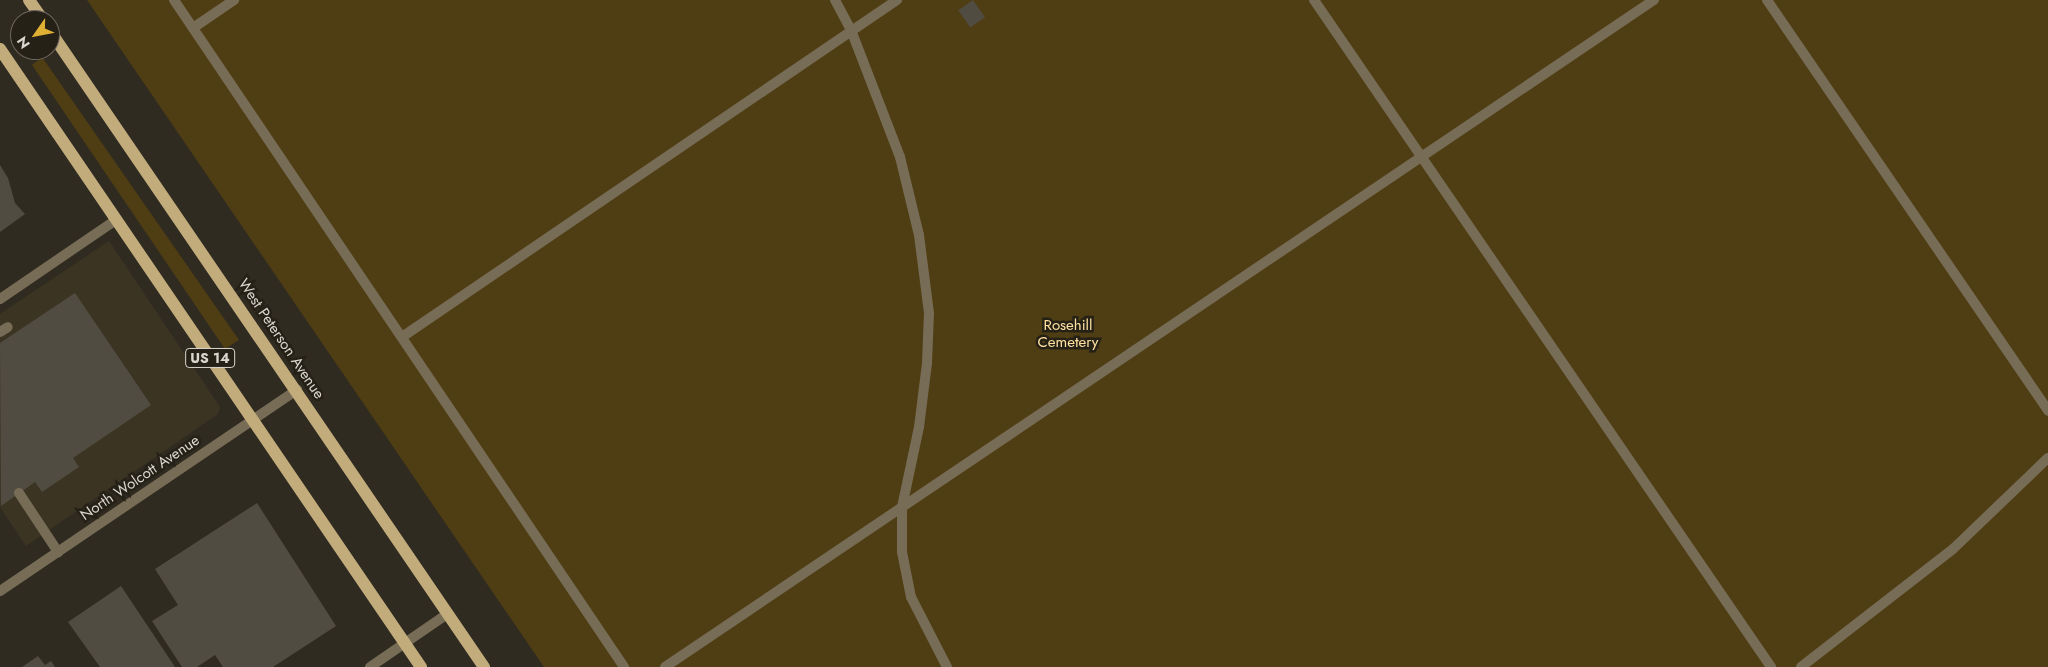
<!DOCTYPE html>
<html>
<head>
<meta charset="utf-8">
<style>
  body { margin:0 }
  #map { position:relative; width:2048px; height:667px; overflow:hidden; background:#302b21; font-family:Jost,sans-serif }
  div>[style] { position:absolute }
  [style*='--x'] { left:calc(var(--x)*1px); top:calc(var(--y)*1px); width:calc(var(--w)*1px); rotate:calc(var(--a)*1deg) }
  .built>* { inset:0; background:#3c3423 }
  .green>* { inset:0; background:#4f3d13 }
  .building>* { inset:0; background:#514c41; transform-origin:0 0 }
  .lane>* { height:10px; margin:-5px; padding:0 5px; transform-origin:5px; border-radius:5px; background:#776c55 }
  .street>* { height:10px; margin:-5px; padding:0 5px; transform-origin:5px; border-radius:5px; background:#776c55 }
  .primary>* { height:12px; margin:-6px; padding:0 6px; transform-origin:6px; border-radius:6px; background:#c2ac7c }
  span { translate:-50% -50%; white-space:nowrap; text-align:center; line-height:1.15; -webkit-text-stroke:5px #262117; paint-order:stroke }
  .shield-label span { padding:1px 4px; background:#262117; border:1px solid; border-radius:4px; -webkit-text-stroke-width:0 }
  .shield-label { font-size:14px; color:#d9d6cf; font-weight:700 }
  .park-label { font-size:15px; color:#fee19f }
  .street-label { font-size:15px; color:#d9d6cf }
  .north { position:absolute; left:10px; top:10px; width:50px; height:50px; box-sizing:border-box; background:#262117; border:1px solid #6e6961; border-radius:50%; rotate:237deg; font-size:14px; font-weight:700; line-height:20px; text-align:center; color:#d9d6cf }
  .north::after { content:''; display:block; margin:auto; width:18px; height:22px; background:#dfb034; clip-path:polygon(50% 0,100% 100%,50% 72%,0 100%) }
</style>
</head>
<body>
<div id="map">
  <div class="built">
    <i style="clip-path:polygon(109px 241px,220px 407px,218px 414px,26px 546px,0 507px,0 314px)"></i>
  </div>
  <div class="green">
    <i style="clip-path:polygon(87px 0,2048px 0,2048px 667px,544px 667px)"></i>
    <i style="clip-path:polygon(42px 57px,239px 340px,225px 349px,32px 65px)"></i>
  </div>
  <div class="building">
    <i style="left:973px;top:0;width:21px;height:18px;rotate:55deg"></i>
    <i style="clip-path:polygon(0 165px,8px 178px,15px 203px,25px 214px,0 232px)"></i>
    <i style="clip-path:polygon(75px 293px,151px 405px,73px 458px,79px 467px,42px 492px,35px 482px,1px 506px,0 343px)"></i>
    <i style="clip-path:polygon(257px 503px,336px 626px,273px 667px,223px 667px,215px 655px,197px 667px,182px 667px,152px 621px,178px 605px,155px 569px)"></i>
    <i style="clip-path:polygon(121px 586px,175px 667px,100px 667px,68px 622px)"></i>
    <i style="clip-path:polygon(38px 656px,45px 665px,51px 661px,55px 667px,22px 667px)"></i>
  </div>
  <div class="lane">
    <i style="--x:174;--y:0;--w:805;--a:55.99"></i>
    <i style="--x:835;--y:0;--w:34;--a:62"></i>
    <i style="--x:851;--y:30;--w:136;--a:68.9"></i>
    <i style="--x:900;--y:157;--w:80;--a:76.3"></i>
    <i style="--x:919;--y:235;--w:79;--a:82.7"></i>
    <i style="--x:929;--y:313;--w:50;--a:92.3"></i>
    <i style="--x:927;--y:363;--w:64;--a:97.1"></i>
    <i style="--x:919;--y:427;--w:82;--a:102"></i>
    <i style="--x:902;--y:507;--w:45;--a:90"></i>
    <i style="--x:902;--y:552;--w:46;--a:78.7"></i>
    <i style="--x:911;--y:597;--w:79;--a:62.8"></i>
    <i style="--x:1314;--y:0;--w:809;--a:55.58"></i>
    <i style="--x:1767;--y:0;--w:498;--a:55.6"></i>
    <i style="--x:193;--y:28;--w:50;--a:-34.3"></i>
    <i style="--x:0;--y:299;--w:140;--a:-34.3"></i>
    <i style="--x:0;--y:332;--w:9;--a:-32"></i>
    <i style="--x:402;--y:337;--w:599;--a:-34.25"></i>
    <i style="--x:19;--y:493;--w:71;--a:56.5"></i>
    <i style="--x:370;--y:667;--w:93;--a:-34.5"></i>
    <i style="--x:665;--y:667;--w:1193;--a:-34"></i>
    <i style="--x:1801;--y:667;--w:192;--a:-37.8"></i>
    <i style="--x:1953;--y:549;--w:132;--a:-43.8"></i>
  </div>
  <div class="street">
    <i style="--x:0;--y:591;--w:359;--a:-34.1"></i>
  </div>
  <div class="primary">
    <i style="--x:29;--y:0;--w:24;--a:55"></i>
    <i style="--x:50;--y:31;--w:770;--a:55.69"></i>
    <i style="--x:0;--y:49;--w:748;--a:55.74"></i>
  </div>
  <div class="shield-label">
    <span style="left:210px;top:358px">US 14</span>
  </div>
  <div class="park-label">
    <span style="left:1068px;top:334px">Rosehill<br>Cemetery</span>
  </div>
  <div class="street-label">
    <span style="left:281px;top:339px;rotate:56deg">West Peterson Avenue</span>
    <span style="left:140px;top:478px;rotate:-34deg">North Wolcott Avenue</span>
  </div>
  <div class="north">N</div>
</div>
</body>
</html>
